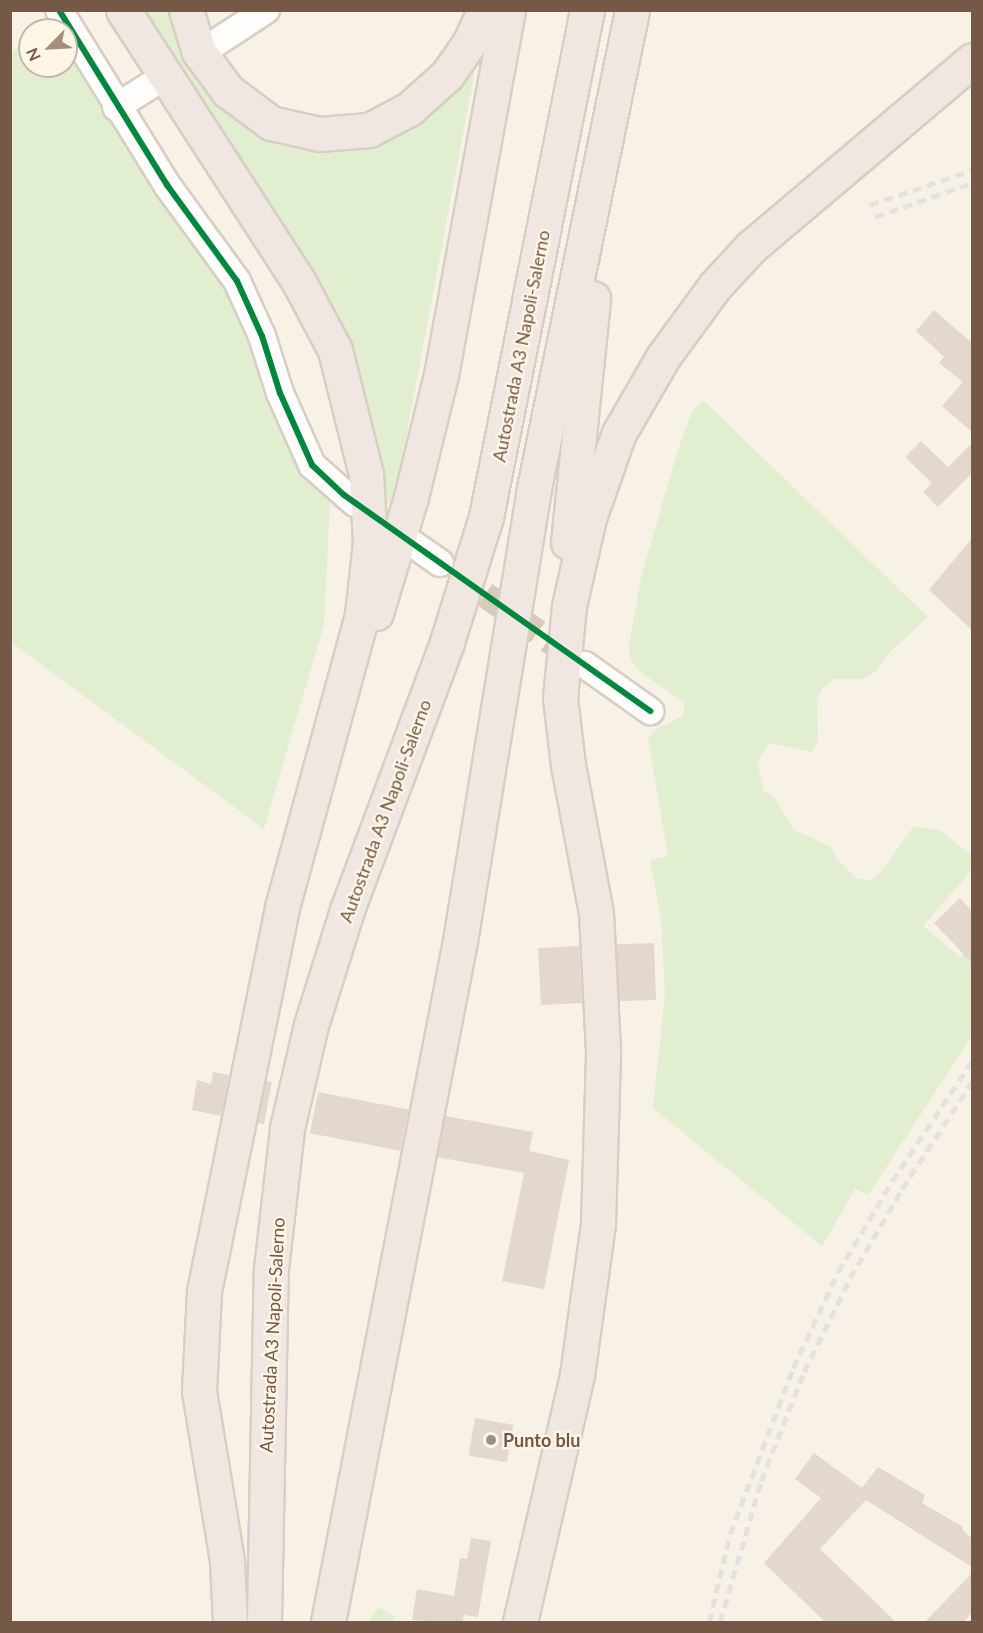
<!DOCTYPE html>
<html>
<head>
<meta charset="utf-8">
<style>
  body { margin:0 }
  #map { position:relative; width:983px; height:1633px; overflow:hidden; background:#f7f1e6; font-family:Lato,sans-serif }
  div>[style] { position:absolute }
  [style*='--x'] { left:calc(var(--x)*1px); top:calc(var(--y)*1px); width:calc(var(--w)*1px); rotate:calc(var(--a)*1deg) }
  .green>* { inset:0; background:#e1eecf }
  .building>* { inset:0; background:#e3d8ce; transform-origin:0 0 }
  .minor-tunnel>* { height:26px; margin-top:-13px; transform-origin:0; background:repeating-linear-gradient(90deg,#d6cbbe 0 26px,transparent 0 39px) }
  .roads { filter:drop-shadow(2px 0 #d8cec4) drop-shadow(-2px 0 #d8cec4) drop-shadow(0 2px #d8cec4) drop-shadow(0 -2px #d8cec4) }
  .minor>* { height:26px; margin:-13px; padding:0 13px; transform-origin:13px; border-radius:13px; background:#fefdfb }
  .highway>* { height:33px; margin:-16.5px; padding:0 16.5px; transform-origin:16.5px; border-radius:16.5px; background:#f1e7e2 }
  .rail>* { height:4.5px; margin-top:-2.25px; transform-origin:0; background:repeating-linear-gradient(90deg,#e4e1e3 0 9px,transparent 0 15px) }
  .cycleway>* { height:6px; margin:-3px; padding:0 3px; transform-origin:3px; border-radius:3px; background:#00873e }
  .dots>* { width:16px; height:16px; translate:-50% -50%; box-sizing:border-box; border:3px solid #fff6e7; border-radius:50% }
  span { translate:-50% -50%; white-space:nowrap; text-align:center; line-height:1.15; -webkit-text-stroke:4.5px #fff6e7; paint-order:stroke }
  .street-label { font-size:18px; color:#755845 }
  .poi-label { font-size:18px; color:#755845; font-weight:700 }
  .left { translate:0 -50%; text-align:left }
  .frame { position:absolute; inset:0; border:12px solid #755845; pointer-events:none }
  .north { position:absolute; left:18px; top:18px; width:60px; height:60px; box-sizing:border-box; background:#fff6e7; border:2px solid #c8b7a6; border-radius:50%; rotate:246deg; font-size:16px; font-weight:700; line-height:24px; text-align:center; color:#755845 }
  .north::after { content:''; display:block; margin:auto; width:21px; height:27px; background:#a28e7d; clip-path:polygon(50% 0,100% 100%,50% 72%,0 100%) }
</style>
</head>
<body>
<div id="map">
  <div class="green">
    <i style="clip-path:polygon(131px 11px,172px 11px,196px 82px,224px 111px,266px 136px,353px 144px,477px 59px,394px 501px,381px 506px,365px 416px)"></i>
    <i style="clip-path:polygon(30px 44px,30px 66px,66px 66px,66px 45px,237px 294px,330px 498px,324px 624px,264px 829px,11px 642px,10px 51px)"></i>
    <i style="clip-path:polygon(704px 401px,928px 617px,891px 651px,875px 672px,863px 679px,834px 679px,823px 688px,817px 700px,818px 741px,812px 752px,771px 743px,762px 753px,758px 766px,764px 792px,773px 796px,794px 830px,831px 847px,836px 858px,856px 878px,869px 881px,880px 873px,914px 826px,941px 831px,972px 856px,971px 871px,923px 926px,960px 957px,972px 945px,972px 1036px,868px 1195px,855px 1189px,822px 1246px,653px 1108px,665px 994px,661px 919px,650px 860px,668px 856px,648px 738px,658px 728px,683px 716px,685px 703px,639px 671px,631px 660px,629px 646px,642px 573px,682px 438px,693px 410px)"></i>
    <i style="clip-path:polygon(378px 1607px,395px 1617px,392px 1622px,369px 1622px)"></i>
  </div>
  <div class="building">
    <i style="clip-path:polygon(934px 310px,972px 343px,972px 432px,942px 406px,963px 382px,939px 363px,944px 357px,916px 331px)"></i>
    <i style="clip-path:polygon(921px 441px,948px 467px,972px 443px,972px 473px,938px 507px,923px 492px,932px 483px,905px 457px)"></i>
    <i style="clip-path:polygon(972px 538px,972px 630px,929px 590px)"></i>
    <i style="clip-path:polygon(960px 898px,972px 911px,972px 963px,934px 923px)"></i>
    <i style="left:654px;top:943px;width:57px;height:38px;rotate:88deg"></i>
    <i style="left:579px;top:946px;width:57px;height:41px;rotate:87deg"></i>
    <i style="clip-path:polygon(213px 1072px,229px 1075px,221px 1116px,192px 1110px,197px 1080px,211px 1084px)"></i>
    <i style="clip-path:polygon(266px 1081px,272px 1082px,264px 1124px,257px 1123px)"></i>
    <i style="left:318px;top:1092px;width:92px;height:42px;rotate:11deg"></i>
    <i style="clip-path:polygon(445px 1116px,533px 1132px,529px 1151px,569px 1160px,544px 1289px,502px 1281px,524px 1173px,437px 1157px)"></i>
    <i style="left:475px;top:1418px;width:39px;height:38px;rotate:10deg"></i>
    <i style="clip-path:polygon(814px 1453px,862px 1488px,878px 1467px,925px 1495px,922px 1503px,963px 1527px,962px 1530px,972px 1538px,972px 1567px,866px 1500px,820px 1549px,897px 1623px,826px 1623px,764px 1563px,821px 1498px,795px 1479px)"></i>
    <i style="clip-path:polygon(471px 1538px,491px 1541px,478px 1617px,464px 1615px,462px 1623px,412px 1620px,417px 1589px,454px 1596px,460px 1558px,467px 1559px)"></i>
    <i style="clip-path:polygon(972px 1573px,972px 1612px,963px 1623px,924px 1623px)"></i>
  </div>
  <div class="minor-tunnel">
    <i style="--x:453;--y:572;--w:152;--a:35.4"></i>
  </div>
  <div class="roads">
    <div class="minor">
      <i style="--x:59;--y:10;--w:206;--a:58.3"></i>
      <i style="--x:167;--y:185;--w:119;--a:53.9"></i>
      <i style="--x:237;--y:281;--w:60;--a:65.6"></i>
      <i style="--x:262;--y:336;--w:60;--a:72.5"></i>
      <i style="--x:280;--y:393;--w:79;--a:66"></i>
      <i style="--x:312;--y:465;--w:57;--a:41.5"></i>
      <i style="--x:211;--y:46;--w:66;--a:-33.2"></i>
      <i style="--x:116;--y:107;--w:41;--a:-32.2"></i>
      <i style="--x:413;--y:544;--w:33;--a:35"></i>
      <i style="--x:585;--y:665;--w:80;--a:35.3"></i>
    </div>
    <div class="highway">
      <i style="--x:123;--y:10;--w:326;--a:57.1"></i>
      <i style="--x:300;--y:284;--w:75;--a:62.1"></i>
      <i style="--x:335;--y:350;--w:128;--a:76"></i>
      <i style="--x:366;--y:474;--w:68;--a:86.6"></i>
      <i style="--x:370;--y:542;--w:73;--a:96.3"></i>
      <i style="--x:362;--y:615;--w:304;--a:105.3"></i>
      <i style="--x:282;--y:908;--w:392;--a:101.5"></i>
      <i style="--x:204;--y:1292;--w:99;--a:92.9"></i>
      <i style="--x:199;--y:1391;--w:172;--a:80.6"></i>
      <i style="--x:227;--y:1561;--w:61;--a:87.2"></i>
      <i style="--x:186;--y:10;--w:44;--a:72.8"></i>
      <i style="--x:199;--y:52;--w:49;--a:53.4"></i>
      <i style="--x:228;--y:91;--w:54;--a:36.7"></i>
      <i style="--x:271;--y:123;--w:50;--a:12.7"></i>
      <i style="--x:320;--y:134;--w:49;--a:-4.7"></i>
      <i style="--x:369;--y:130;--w:45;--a:-27.7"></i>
      <i style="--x:409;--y:109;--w:51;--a:-41.8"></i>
      <i style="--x:447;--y:75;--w:40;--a:-55.1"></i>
      <i style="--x:470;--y:42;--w:35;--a:-66"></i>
      <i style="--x:568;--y:542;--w:245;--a:-84.1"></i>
      <i style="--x:376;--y:613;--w:121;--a:-73.2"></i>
      <i style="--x:411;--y:497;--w:126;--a:-76.2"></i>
      <i style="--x:441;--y:375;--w:371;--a:-79.6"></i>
      <i style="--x:264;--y:1622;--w:353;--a:-88.9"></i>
      <i style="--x:271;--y:1269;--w:142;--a:-83.5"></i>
      <i style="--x:287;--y:1128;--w:106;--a:-76.9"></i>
      <i style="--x:311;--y:1025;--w:121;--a:-72.6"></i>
      <i style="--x:347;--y:910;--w:286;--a:-69.5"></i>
      <i style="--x:447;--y:642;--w:131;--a:-72.7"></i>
      <i style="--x:486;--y:517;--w:517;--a:-78.73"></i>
      <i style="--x:328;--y:1622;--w:694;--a:-79.03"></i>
      <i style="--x:460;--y:941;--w:459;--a:-80.7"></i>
      <i style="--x:534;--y:488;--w:488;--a:-78.4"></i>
      <i style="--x:520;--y:1622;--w:253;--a:-77"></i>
      <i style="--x:577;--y:1375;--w:153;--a:-82.1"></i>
      <i style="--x:598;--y:1223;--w:172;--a:-88.3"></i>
      <i style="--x:603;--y:1051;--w:138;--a:-92.9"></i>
      <i style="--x:596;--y:913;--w:151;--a:-100.7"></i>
      <i style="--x:568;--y:765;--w:67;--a:-96.8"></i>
      <i style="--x:560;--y:698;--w:92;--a:-84.4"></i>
      <i style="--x:569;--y:606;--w:90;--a:-77.2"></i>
      <i style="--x:589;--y:518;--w:90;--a:-70.6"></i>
      <i style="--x:619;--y:433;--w:88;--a:-59.9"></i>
      <i style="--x:663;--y:357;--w:88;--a:-53.8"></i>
      <i style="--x:715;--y:286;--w:53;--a:-47.3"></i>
      <i style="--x:751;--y:247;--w:289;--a:-40.2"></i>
    </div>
  </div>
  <div class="rail">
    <i style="--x:870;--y:205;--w:108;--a:-18.9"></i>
    <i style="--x:875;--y:217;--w:103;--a:-19.3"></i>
    <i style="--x:709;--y:1622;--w:90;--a:-76.6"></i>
    <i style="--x:730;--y:1534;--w:178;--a:-69.2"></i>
    <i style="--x:793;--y:1368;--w:106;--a:-64.9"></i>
    <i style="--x:838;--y:1272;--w:106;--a:-59.3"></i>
    <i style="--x:892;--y:1181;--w:144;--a:-56.3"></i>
    <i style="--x:720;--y:1622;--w:147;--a:-73.8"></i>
    <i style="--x:761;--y:1481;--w:117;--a:-68.5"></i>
    <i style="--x:804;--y:1372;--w:105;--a:-63.9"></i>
    <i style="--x:850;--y:1278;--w:103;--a:-59.7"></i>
    <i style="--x:902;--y:1189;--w:128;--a:-56.8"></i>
  </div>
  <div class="cycleway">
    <i style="--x:59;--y:10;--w:206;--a:58.3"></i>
    <i style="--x:167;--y:185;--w:119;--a:53.9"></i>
    <i style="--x:237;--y:281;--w:60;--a:65.6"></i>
    <i style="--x:262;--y:336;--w:60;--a:72.5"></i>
    <i style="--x:280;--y:393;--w:79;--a:66"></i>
    <i style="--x:312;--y:465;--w:44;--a:43.2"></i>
    <i style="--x:344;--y:495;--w:375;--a:35.2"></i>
  </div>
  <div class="dots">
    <i style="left:491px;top:1440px;background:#a28e7d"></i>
  </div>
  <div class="street-label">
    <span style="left:521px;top:346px;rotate:-79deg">Autostrada A3 Napoli-Salerno</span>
    <span style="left:385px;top:811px;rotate:-70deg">Autostrada A3 Napoli-Salerno</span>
    <span style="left:272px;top:1335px;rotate:-87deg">Autostrada A3 Napoli-Salerno</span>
  </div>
  <div class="poi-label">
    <span class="left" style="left:503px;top:1440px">Punto blu</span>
  </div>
  <div class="frame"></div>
  <div class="north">N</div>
</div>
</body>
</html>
